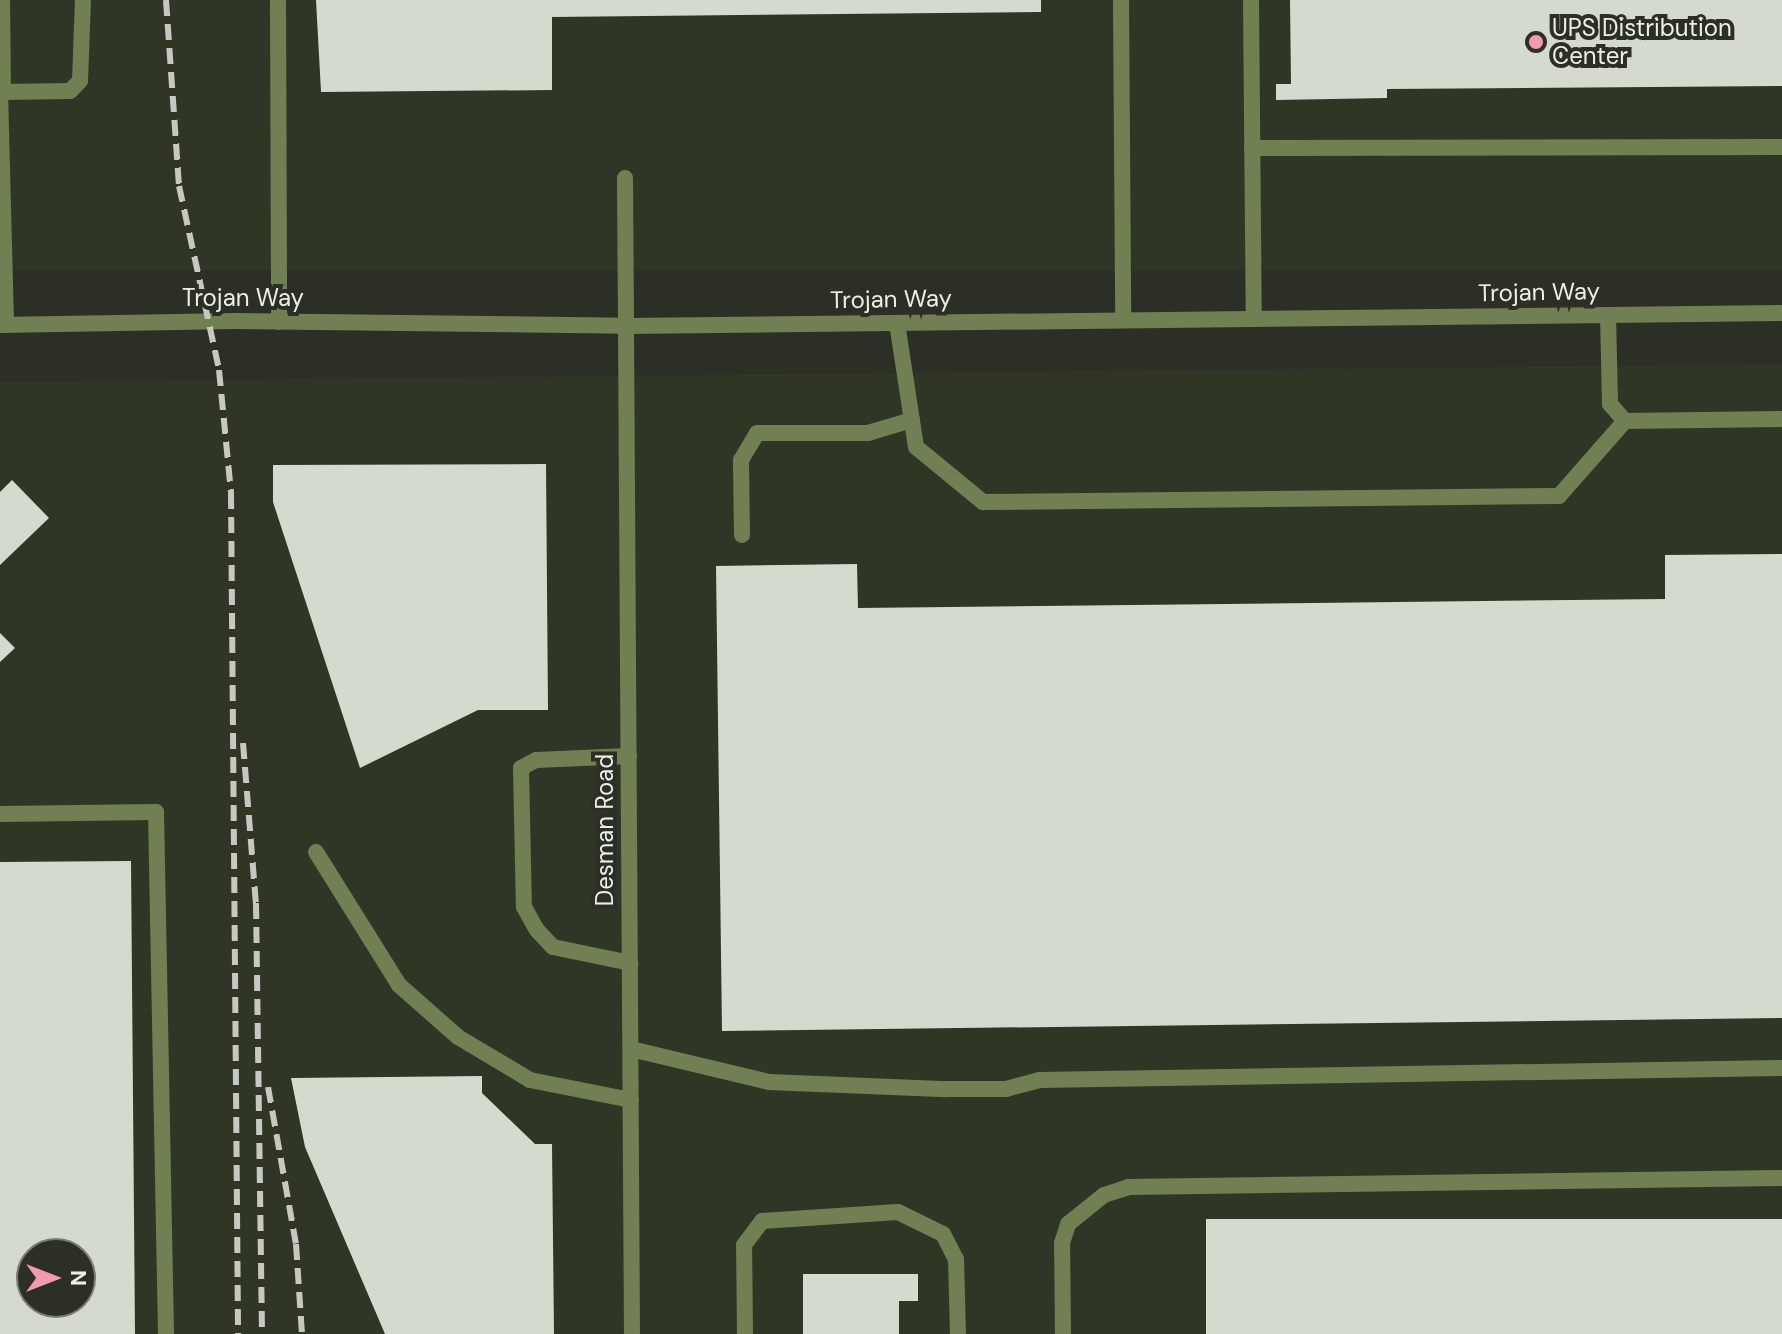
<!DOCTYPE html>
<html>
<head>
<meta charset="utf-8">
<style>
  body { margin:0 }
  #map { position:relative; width:1782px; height:1334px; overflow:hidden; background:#2c2f26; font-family:"DM Sans",sans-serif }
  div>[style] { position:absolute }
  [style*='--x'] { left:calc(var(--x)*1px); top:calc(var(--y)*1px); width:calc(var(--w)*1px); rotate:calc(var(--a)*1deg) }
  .built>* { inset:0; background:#303626; transform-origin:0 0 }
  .building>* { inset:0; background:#d5dace; transform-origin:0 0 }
  .service>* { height:16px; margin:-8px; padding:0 8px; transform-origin:8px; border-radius:8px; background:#718053 }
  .tertiary>* { height:16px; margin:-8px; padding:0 8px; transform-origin:8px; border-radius:8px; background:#718053 }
  .rail>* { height:6px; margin-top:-3px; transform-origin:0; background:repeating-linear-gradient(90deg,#c6c8c2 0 16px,transparent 0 24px) }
  .dots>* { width:22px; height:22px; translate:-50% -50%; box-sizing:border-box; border:4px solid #2c2f26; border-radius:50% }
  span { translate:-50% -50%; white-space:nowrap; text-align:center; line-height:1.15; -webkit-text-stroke:8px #2c2f26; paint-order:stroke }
  .poi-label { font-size:24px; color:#eceee8 }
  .left { translate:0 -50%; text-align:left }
  .street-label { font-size:24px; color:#eceee8 }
  .north { position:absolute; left:16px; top:1238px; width:80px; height:80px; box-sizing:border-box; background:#2c2f26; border:2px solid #797b74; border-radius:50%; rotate:90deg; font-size:22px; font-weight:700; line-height:32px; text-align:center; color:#eceee8 }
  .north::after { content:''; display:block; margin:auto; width:28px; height:36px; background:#f29ab0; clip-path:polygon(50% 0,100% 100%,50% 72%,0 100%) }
</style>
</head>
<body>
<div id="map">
  <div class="built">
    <i style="left:0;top:0;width:1782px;height:270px"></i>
    <i style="clip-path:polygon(evenodd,1782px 364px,1782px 1334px,0 1334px,0 382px,1782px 364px,32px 1254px,80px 1254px,80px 1302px,32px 1302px,32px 1254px)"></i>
  </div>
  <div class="building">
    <i style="clip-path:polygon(316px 0,1041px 0,1041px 12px,552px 17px,552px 90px,321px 92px)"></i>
    <i style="clip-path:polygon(1290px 0,1782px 0,1782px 86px,1387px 89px,1387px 98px,1276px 100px,1276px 84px,1291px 84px)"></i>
    <i style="clip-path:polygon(546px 464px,548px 710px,478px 710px,360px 768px,273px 502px,273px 465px)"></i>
    <i style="clip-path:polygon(12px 480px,49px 518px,0 565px,0 492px)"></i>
    <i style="clip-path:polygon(1782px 554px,1782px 1018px,722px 1031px,716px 566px,857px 564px,858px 608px,1665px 599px,1665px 555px)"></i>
    <i style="clip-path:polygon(0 633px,15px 648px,0 662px)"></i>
    <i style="clip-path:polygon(evenodd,131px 861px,135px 1334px,0 1334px,0 862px,131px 861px,32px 1254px,80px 1254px,80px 1302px,32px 1302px,32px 1254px)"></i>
    <i style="clip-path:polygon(482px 1076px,482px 1093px,535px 1144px,552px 1144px,554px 1334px,385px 1334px,305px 1147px,291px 1078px)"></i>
    <i style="left:1782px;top:1219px;width:115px;height:576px;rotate:90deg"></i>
    <i style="clip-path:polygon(803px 1274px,918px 1274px,918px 1301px,899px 1301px,899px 1334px,803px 1334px)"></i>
  </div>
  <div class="service">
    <i style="--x:2;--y:0;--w:92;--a:89.4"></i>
    <i style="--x:3;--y:92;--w:67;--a:-0.9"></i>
    <i style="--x:70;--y:91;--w:14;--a:-45"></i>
    <i style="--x:80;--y:81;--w:81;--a:-87.9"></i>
    <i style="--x:278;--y:0;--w:322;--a:89.8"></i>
    <i style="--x:1121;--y:0;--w:320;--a:89.6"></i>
    <i style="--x:1251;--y:0;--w:319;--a:89.5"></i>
    <i style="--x:0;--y:92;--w:233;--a:88.5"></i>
    <i style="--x:1252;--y:148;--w:530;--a:-0.11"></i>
    <i style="--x:625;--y:178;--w:148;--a:89.6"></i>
    <i style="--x:1608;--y:315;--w:89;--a:88.7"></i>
    <i style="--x:1610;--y:404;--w:23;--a:49"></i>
    <i style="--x:1625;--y:421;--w:157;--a:-0.7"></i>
    <i style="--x:897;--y:323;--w:125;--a:81.3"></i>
    <i style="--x:916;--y:447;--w:87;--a:39.4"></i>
    <i style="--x:983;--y:502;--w:576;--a:-0.6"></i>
    <i style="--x:1559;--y:496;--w:100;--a:-48.7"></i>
    <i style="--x:742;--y:535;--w:75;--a:-90.8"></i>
    <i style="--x:741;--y:460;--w:31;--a:-59"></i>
    <i style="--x:757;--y:433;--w:111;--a:0"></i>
    <i style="--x:868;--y:433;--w:46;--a:-16.5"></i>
    <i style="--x:629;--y:756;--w:93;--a:177.5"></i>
    <i style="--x:536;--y:760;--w:17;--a:152"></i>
    <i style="--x:521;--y:768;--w:139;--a:88.8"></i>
    <i style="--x:524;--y:907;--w:26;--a:61"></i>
    <i style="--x:537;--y:930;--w:23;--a:47"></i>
    <i style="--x:553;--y:947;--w:79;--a:11.7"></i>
    <i style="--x:0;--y:814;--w:156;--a:-0.7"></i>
    <i style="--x:156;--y:812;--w:522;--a:88.9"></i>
    <i style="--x:316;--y:852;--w:157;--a:58"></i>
    <i style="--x:399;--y:985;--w:79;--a:41.4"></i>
    <i style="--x:458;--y:1037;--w:84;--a:30.8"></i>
    <i style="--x:530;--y:1080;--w:103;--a:11.2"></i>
    <i style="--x:631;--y:1049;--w:142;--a:13.4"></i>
    <i style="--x:769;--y:1082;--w:178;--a:2.3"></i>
    <i style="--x:947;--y:1089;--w:59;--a:0"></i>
    <i style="--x:1006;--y:1089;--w:34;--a:-15"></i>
    <i style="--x:1039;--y:1080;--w:743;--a:-0.93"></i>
    <i style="--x:745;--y:1334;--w:89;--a:-90.6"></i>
    <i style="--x:744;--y:1245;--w:30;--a:-53"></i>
    <i style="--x:762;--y:1221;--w:136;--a:-3.8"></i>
    <i style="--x:898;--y:1212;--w:50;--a:26.1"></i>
    <i style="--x:943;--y:1234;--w:28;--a:63"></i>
    <i style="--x:956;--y:1259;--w:75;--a:88.5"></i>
    <i style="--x:1063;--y:1334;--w:91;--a:-90.6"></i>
    <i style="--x:1062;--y:1243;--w:20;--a:-72"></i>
    <i style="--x:1068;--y:1224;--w:46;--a:-38.9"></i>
    <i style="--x:1104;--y:1195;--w:25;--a:-18"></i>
    <i style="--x:1128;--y:1187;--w:654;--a:-0.79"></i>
  </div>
  <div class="tertiary">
    <i style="--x:0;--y:325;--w:235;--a:-1"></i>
    <i style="--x:235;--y:321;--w:391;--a:0.7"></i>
    <i style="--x:626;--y:326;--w:1156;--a:-0.64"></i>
    <i style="--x:626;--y:326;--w:1008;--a:89.66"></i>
  </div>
  <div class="rail">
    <i style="--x:166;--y:0;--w:186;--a:86"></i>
    <i style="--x:179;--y:186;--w:188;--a:77.7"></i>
    <i style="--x:219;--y:370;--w:124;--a:84.4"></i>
    <i style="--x:231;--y:493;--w:841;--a:89.52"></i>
    <i style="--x:243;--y:743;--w:161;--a:85.4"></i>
    <i style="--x:256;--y:903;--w:431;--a:89.2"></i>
    <i style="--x:268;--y:1087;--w:159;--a:79.9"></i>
    <i style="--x:296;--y:1244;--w:90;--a:86.2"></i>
  </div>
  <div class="dots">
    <i style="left:1536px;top:42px;background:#f29ab0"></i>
  </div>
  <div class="poi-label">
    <span class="left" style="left:1552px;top:42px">UPS Distribution<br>Center</span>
  </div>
  <div class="street-label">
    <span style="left:1539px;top:292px;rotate:-1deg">Trojan Way</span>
    <span style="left:243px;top:298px">Trojan Way</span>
    <span style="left:891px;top:299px;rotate:-1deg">Trojan Way</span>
    <span style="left:605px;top:830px;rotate:-90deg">Desman Road</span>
  </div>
  <div class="north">N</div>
</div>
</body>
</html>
